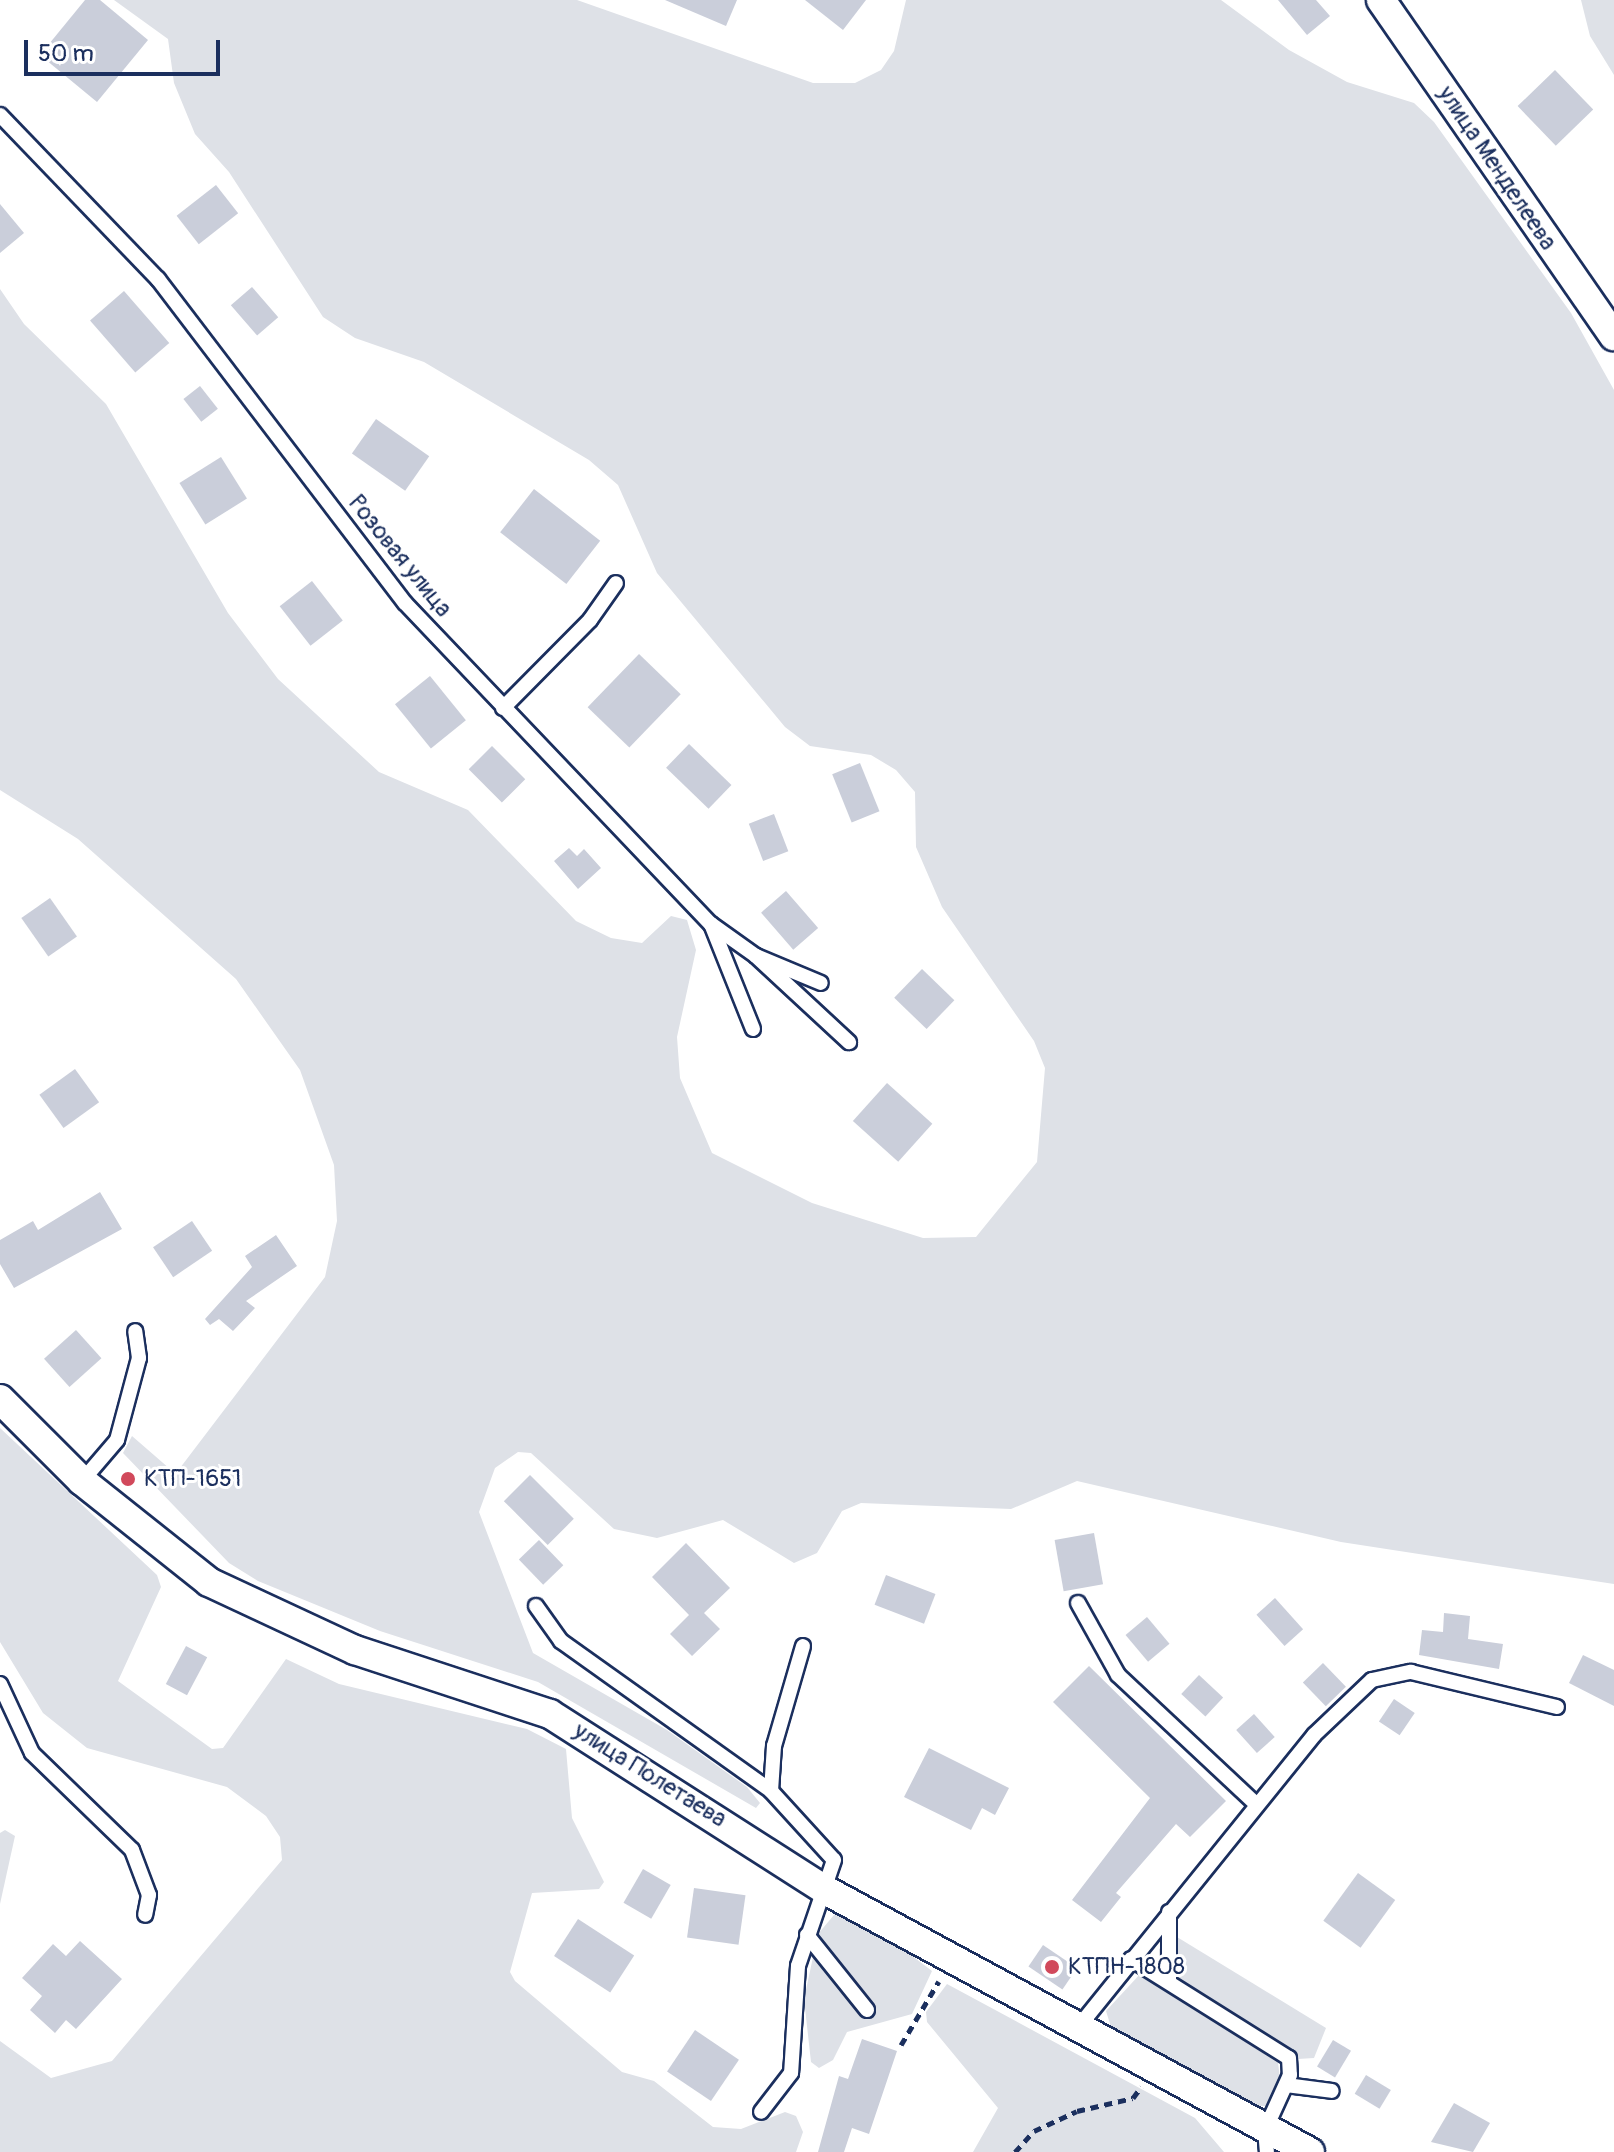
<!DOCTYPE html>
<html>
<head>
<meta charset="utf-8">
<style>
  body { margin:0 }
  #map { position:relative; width:1614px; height:2152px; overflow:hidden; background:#fff; font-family:Pangolin,sans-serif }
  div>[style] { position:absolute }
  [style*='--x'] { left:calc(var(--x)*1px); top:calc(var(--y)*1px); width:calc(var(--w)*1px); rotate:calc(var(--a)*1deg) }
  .green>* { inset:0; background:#dee1e7 }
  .building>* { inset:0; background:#caceda; transform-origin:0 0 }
  .path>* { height:5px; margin-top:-2.5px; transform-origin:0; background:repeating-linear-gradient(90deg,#1b2f5e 0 8px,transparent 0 14px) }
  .roads { filter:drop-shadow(2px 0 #1b2f5e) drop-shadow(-2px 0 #1b2f5e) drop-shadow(0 2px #1b2f5e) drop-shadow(0 -2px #1b2f5e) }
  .lane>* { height:14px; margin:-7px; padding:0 7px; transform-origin:7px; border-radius:7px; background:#fff }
  .street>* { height:28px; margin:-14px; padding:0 14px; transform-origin:14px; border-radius:14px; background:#fff }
  .dots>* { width:22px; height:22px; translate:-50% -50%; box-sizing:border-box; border:4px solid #fff; border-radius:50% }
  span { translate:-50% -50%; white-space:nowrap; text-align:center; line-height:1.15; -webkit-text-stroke:6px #fff; paint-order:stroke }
  .street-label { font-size:24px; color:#1b2f5e }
  .poi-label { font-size:24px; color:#1b2f5e }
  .left { translate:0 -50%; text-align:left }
  .scale { position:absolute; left:24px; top:40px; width:196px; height:36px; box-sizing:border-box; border:4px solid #1b2f5e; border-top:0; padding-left:10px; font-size:24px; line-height:28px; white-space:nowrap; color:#1b2f5e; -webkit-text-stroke:6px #fff; paint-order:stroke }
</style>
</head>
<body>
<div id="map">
  <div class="green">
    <i style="clip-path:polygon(114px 0,577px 0,813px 83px,855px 83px,881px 70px,894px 51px,906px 0,1221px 0,1289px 50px,1347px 82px,1414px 103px,1434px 122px,1571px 313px,1614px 390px,1614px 1584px,1341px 1542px,1077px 1481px,1011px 1509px,861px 1503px,842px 1511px,817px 1553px,794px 1563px,723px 1520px,657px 1538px,614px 1529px,531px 1453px,518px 1452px,495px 1468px,479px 1512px,533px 1653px,667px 1730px,747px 1787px,760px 1803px,756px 1808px,538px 1682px,380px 1631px,258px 1581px,229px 1563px,123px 1453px,132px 1436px,170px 1469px,180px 1468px,325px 1277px,337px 1221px,334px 1165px,300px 1070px,236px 979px,78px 839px,0 790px,0 289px,24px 324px,106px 404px,228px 613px,278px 679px,379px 772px,468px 810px,576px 921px,611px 938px,642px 943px,671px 916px,687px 920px,696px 950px,677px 1037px,680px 1078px,712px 1153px,812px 1203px,923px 1238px,976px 1237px,1037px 1162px,1045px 1068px,1034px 1041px,942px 907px,916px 847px,915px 792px,896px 770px,871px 755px,810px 746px,785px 727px,657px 573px,618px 485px,589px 460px,424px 362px,355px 338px,323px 317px,229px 172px,195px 134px,174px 83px,168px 39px)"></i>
    <i style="clip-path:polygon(1581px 0,1614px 0,1614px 75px,1590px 36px)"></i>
    <i style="clip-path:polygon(0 1428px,157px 1575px,161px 1587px,118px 1681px,212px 1749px,223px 1748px,286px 1659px,339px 1684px,527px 1729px,566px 1749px,572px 1818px,604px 1882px,599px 1889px,532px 1893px,510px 1972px,515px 1981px,622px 2072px,654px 2081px,713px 2127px,741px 2129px,785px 2112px,796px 2116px,803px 2132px,796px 2152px,0 2152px,0 2041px,51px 2078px,112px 2061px,282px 1860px,280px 1837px,266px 1816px,227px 1787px,87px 1748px,43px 1713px,0 1642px)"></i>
    <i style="clip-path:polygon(5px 1830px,15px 1836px,0 1904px,0 1833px)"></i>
    <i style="clip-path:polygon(839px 1909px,856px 1913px,932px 1971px,912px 2014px,847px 2032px,833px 2060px,819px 2068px,811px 2062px,804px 1999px,818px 1934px)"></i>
    <i style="clip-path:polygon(1177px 1937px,1326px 2028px,1314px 2058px,1298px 2059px,1159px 1965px,1159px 1949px)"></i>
    <i style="clip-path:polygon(1141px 1973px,1278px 2063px,1280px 2078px,1266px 2106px,1253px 2106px,1111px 2027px,1106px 2011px)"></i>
    <i style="clip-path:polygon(947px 1984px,1195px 2118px,1224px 2152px,973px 2152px,998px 2108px,927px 2022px,926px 2012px)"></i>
  </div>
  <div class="building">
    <i style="clip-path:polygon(85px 0,100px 0,148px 40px,97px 102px,40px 55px)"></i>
    <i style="clip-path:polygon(665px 0,737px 0,726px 26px)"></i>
    <i style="clip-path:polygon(805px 0,866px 0,843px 30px)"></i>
    <i style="clip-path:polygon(1278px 0,1316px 0,1330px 16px,1307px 35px)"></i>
    <i style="left:1555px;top:70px;width:55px;height:52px;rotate:46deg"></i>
    <i style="left:216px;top:185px;width:36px;height:50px;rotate:52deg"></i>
    <i style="clip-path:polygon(0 204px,24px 233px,0 253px)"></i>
    <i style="left:252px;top:287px;width:40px;height:28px;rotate:49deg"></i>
    <i style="left:124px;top:291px;width:69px;height:45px;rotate:49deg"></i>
    <i style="left:200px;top:386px;width:29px;height:21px;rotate:52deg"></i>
    <i style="left:376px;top:419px;width:65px;height:42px;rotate:35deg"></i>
    <i style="left:221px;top:457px;width:49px;height:49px;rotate:58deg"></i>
    <i style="left:534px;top:489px;width:84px;height:55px;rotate:38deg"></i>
    <i style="left:312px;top:581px;width:50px;height:41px;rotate:52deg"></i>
    <i style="left:639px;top:654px;width:58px;height:74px;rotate:44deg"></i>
    <i style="left:430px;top:676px;width:57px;height:45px;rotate:51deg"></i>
    <i style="left:689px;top:744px;width:59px;height:33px;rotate:44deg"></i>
    <i style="left:492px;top:746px;width:47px;height:33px;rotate:45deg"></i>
    <i style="left:860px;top:763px;width:52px;height:30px;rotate:68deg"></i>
    <i style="left:774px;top:814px;width:40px;height:27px;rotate:69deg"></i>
    <i style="clip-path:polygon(569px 848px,577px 856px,584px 849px,601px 868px,578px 889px,554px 861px)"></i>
    <i style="left:786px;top:891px;width:49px;height:33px;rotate:49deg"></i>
    <i style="left:50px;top:898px;width:47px;height:35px;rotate:55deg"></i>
    <i style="left:922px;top:969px;width:45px;height:40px;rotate:44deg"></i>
    <i style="left:75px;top:1069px;width:41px;height:44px;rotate:54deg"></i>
    <i style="left:887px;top:1083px;width:61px;height:51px;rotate:42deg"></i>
    <i style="clip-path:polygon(100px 1192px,122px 1229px,14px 1288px,0 1264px,0 1240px,33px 1221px,38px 1230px)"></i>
    <i style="left:192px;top:1221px;width:36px;height:47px;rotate:56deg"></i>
    <i style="clip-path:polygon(276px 1235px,297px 1266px,246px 1301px,255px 1308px,233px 1331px,219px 1319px,210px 1325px,205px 1319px,252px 1267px,245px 1256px)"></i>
    <i style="left:76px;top:1330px;width:38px;height:43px;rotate:48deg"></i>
    <i style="left:530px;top:1475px;width:62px;height:37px;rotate:45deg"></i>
    <i style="left:1094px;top:1533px;width:52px;height:40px;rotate:80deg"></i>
    <i style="left:539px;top:1540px;width:35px;height:28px;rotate:46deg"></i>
    <i style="clip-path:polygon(686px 1543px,730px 1588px,704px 1613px,720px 1629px,692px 1656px,670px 1634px,689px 1615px,652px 1577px)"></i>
    <i style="left:886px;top:1575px;width:53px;height:32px;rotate:21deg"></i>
    <i style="left:1275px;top:1598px;width:42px;height:25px;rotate:48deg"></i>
    <i style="clip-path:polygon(1444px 1613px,1470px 1616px,1468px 1639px,1503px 1644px,1499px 1669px,1419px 1655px,1422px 1630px,1443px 1632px)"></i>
    <i style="left:1147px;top:1617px;width:35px;height:28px;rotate:50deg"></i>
    <i style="left:186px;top:1646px;width:24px;height:43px;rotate:28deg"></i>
    <i style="clip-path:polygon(1583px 1655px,1614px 1670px,1614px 1706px,1569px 1683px)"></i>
    <i style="left:1323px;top:1663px;width:33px;height:28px;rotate:46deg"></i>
    <i style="clip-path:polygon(1089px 1666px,1226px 1801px,1190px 1837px,1176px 1824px,1116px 1893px,1121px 1897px,1101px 1922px,1072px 1900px,1150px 1798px,1053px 1702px)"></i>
    <i style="left:1199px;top:1675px;width:33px;height:26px;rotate:43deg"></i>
    <i style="left:1394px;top:1699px;width:25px;height:27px;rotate:34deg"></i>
    <i style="left:1254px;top:1714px;width:31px;height:24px;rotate:48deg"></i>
    <i style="clip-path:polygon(929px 1748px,1009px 1788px,995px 1815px,982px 1808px,971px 1830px,904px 1797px)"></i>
    <i style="left:643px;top:1869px;width:32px;height:39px;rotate:30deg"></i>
    <i style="left:1358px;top:1873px;width:46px;height:59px;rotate:36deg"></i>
    <i style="left:694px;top:1888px;width:52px;height:50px;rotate:8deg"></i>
    <i style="left:578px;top:1919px;width:67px;height:44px;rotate:33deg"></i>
    <i style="clip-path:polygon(80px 1941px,122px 1979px,76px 2029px,66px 2020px,55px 2033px,30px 2010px,42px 1996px,22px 1978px,53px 1944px,66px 1956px)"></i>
    <i style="left:1043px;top:1945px;width:41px;height:26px;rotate:34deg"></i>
    <i style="left:695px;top:2030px;width:53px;height:50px;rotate:34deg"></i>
    <i style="clip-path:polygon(862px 2039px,897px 2051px,869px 2134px,852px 2128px,844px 2152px,818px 2152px,839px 2076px,848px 2079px)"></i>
    <i style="left:1333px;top:2040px;width:21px;height:31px;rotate:31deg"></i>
    <i style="left:1366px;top:2075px;width:29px;height:22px;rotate:31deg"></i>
    <i style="clip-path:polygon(1454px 2103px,1490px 2123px,1473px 2152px,1431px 2142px)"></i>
  </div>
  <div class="path">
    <i style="--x:901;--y:2045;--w:74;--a:-59.3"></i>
    <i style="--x:1015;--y:2152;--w:28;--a:-48"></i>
    <i style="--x:1034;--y:2131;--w:47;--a:-24.9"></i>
    <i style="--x:1077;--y:2111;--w:57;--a:-13.1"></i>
    <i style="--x:1133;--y:2098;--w:14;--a:-54"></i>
  </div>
  <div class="roads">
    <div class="lane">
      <i style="--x:0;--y:115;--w:228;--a:46.1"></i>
      <i style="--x:158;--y:279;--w:407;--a:52.7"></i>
      <i style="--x:405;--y:603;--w:443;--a:46.4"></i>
      <i style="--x:711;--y:924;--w:113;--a:68.2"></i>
      <i style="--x:503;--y:708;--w:124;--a:-45.3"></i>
      <i style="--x:590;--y:620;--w:45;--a:-54.9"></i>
      <i style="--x:711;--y:924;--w:55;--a:35.4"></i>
      <i style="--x:756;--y:956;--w:70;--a:22.6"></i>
      <i style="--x:756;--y:956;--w:127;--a:42.8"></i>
      <i style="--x:82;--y:1481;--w:54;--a:-49.5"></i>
      <i style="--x:117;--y:1440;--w:85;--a:-75"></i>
      <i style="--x:139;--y:1358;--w:27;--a:-98"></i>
      <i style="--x:1078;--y:1603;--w:82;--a:60.9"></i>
      <i style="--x:1118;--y:1675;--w:189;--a:43.1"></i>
      <i style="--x:536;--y:1606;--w:43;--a:54.5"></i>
      <i style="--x:561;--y:1641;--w:258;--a:35.5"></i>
      <i style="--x:771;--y:1791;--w:93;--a:47.6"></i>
      <i style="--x:834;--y:1860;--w:112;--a:108.8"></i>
      <i style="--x:798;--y:1966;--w:107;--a:93.7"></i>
      <i style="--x:791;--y:2073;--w:49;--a:127.6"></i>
      <i style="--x:0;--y:1684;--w:76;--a:65.1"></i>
      <i style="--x:32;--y:1753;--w:139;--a:44.1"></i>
      <i style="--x:132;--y:1850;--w:48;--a:69.3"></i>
      <i style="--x:149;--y:1895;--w:20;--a:101"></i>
      <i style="--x:771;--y:1791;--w:45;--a:-86.2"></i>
      <i style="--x:774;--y:1746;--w:104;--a:-73.8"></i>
      <i style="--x:1169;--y:1912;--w:70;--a:90"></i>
      <i style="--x:807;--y:1935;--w:96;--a:51.3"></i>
      <i style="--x:1131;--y:1959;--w:186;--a:32.1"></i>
      <i style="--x:1289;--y:2058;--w:17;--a:87"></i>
      <i style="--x:1290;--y:2075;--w:60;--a:114.4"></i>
      <i style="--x:1265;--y:2130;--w:22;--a:85"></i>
      <i style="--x:1076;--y:2030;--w:379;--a:-51.1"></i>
      <i style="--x:1314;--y:1735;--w:80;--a:-43.5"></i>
      <i style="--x:1372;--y:1680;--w:40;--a:-12"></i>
      <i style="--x:1411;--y:1672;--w:150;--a:13.5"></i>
      <i style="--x:1286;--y:2085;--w:46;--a:7.4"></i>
    </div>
    <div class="street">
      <i style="--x:1381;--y:0;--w:409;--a:55.3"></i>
      <i style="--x:0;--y:1399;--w:116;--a:45"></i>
      <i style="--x:82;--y:1481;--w:162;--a:38.5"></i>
      <i style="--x:209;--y:1582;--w:161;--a:25"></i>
      <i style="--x:355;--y:1650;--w:205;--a:18.2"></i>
      <i style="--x:550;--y:1714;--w:329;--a:32.6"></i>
      <i style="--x:827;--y:1891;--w:549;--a:28.39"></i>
    </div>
  </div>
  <div class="dots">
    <i style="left:128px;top:1479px;background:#d1495b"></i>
    <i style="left:1052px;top:1967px;background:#d1495b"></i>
  </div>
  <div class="street-label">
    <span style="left:1497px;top:168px;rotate:56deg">улица Менделеева</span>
    <span style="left:400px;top:556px;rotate:51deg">Розовая улица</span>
    <span style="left:650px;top:1775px;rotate:32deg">улица Полетаева</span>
  </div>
  <div class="poi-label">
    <span class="left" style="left:144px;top:1479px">КТП-1651</span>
    <span class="left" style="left:1068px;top:1967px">КТПН-1808</span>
  </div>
  <div class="scale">50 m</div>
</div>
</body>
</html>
